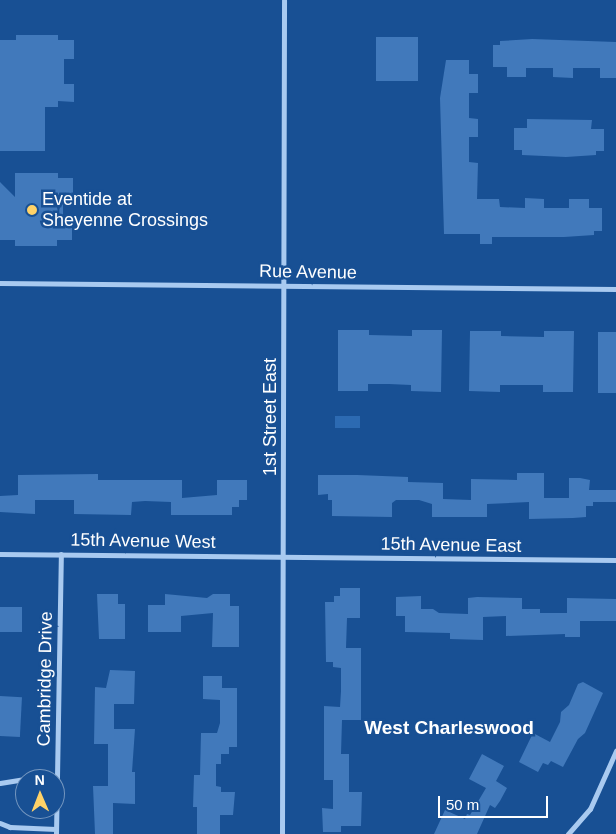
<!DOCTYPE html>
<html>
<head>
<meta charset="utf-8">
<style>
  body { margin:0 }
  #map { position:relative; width:616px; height:834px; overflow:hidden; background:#185094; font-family:Helvetica,sans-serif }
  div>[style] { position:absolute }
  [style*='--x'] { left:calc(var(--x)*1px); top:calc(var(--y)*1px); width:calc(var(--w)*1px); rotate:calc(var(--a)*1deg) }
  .green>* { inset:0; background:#2c6ab2; transform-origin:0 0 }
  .building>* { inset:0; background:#4179bb; transform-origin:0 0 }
  .minor>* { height:5px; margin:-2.5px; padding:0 2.5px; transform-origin:2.5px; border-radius:2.5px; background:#a9caf0 }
  .dots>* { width:14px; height:14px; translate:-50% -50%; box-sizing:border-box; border:2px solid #185094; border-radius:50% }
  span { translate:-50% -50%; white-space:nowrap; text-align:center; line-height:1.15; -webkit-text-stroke:5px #185094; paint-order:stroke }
  .poi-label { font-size:18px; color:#fff }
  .left { translate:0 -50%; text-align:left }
  .street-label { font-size:18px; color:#fff }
  .neighbourhood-label { font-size:19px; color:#fff; font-weight:700 }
  .north { position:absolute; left:15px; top:769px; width:50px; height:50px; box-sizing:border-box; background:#185094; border:1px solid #7496bf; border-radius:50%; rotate:359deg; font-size:14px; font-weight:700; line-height:20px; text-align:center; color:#fff }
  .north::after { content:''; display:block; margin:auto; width:18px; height:22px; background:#ffd268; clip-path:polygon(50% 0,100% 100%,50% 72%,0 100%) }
  .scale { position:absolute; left:438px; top:796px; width:110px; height:22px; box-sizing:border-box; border:2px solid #fff; border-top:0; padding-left:6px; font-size:15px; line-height:18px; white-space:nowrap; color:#fff; -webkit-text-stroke:4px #185094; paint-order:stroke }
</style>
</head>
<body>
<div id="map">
  <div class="green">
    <i style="left:335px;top:416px;width:25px;height:12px"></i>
  </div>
  <div class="building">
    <i style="clip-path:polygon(16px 35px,58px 35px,58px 40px,74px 40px,74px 59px,64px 59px,64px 84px,74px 84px,74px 102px,58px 101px,58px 107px,45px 107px,45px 151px,0 151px,0 40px,16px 40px)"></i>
    <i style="left:376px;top:37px;width:42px;height:44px"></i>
    <i style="clip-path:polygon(532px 39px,616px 42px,616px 78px,600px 78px,600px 68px,573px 68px,573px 78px,553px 77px,553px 68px,526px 68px,526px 77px,507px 77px,507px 67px,493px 67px,493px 45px,500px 45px,500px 41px)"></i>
    <i style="clip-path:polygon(446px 60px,469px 60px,469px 74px,478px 74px,478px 93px,469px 93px,469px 118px,478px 119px,478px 137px,469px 137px,469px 162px,478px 163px,477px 199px,499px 199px,500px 207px,525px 208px,525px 198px,544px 199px,544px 208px,569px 208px,569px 199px,589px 199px,589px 208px,602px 208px,602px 231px,594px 231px,594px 235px,564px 237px,492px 237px,492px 244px,480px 244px,480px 234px,444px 234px,440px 98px)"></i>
    <i style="clip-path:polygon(527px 119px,592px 120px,591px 129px,604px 129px,604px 151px,596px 151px,596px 155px,566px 157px,522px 155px,522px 150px,514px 150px,514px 128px,527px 128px)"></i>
    <i style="clip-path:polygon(15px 173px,58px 173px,58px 178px,73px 178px,73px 197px,63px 197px,63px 222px,72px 222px,72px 240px,57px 240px,57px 246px,15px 246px,15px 240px,0 240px,0 182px,15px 197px)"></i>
    <i style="clip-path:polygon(338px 330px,369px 330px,369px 335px,412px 336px,412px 330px,442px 330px,441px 392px,411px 391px,411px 385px,389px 384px,368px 384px,368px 391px,338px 391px)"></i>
    <i style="clip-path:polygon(470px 331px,501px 331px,501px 336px,544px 337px,544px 331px,574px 331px,573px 392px,543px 392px,543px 385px,500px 385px,500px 392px,469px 391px)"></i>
    <i style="left:598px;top:332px;width:18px;height:61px"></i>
    <i style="clip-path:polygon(517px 473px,544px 473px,544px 498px,569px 498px,569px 478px,580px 478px,590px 480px,589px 490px,616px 490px,616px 502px,593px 502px,593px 506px,586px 506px,586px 517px,573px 518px,529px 519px,529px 502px,487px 504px,487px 517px,432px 517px,432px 504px,419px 500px,396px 500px,392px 503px,392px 517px,332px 516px,332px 500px,328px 500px,328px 494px,318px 495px,318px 475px,357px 475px,408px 477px,408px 482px,443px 483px,443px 499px,471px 500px,471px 479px,517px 480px)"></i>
    <i style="clip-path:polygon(98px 474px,98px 480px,182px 480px,182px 498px,217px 495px,217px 480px,247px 480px,247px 500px,239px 500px,239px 507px,232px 507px,232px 515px,171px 515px,171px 502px,145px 501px,132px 502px,131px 515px,74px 514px,74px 500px,35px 500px,35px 514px,0 512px,0 496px,18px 495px,18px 475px)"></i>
    <i style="clip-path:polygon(340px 588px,360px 588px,360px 618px,347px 618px,346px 648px,361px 648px,361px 720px,342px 720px,341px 754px,349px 754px,349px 792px,362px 792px,361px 826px,341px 826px,341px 832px,323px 832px,322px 808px,333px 809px,333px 780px,324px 780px,324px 706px,340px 707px,341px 691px,341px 668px,333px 667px,333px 662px,326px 662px,325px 602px,334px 602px,334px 596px,340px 596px)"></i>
    <i style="clip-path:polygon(97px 594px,118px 594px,118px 604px,125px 604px,125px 639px,99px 639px)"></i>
    <i style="clip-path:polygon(165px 594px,207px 598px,213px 594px,230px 594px,230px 606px,239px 606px,239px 647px,212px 647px,213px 613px,181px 616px,181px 632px,148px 632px,148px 605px,165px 605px)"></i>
    <i style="clip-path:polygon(421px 596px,421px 609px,433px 609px,439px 613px,468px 614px,468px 598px,477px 597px,522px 598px,522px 609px,540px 609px,540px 613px,567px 613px,567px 598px,616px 599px,616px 621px,580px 621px,580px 637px,565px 637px,565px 634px,506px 636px,506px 616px,483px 617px,483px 640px,450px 639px,450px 633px,405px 632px,405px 616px,396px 616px,396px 597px)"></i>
    <i style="left:0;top:607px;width:22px;height:25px"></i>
    <i style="clip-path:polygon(110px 670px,135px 671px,134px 704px,114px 704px,114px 729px,135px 729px,132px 772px,135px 772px,135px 804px,113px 803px,113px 834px,95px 834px,93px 786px,108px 786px,108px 744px,94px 744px,95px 687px,106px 688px)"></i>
    <i style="clip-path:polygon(203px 676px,222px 676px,222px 688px,237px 688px,237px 747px,229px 747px,229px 754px,221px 754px,221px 764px,216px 764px,216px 786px,221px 787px,221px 792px,235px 792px,233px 815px,220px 815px,220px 834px,197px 834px,197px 807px,193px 807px,194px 775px,200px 775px,201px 733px,217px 733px,220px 723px,220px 700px,203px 699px)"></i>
    <i style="clip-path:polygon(583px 682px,603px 693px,585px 733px,578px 739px,563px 767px,551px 761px,548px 765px,543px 763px,538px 772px,519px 762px,533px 733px,550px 742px,560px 722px,561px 712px,569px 705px,578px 684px)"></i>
    <i style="left:0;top:696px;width:22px;height:40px;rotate:3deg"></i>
    <i style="clip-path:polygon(482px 754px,504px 766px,496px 781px,507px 788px,500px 801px,495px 808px,490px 805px,477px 834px,434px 834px,445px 810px,465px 819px,467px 814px,470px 815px,486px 788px,469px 779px)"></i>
  </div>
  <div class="minor">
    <i style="--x:0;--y:283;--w:616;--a:0.56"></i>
    <i style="--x:0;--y:554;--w:616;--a:0.56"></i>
    <i style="--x:0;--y:783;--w:25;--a:-9"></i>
    <i style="--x:0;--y:823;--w:11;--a:22"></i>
    <i style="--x:10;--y:827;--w:46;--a:2.5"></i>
    <i style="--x:56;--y:834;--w:280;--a:-89"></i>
    <i style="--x:282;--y:834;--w:834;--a:-89.86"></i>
    <i style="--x:568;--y:834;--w:33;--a:-49"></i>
    <i style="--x:590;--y:809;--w:64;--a:-65.9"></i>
  </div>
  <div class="dots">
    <i style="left:32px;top:210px;background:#ffd268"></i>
  </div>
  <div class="poi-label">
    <span class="left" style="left:42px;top:210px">Eventide at<br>Sheyenne Crossings</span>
  </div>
  <div class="street-label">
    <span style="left:308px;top:272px;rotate:1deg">Rue Avenue</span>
    <span style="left:270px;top:417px;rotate:-90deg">1st Street East</span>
    <span style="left:143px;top:541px;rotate:1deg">15th Avenue West</span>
    <span style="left:451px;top:545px;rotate:1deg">15th Avenue East</span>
    <span style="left:45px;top:679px;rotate:-89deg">Cambridge Drive</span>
  </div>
  <div class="neighbourhood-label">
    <span style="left:449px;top:728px">West Charleswood</span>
  </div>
  <div class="north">N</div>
  <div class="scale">50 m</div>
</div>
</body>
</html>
